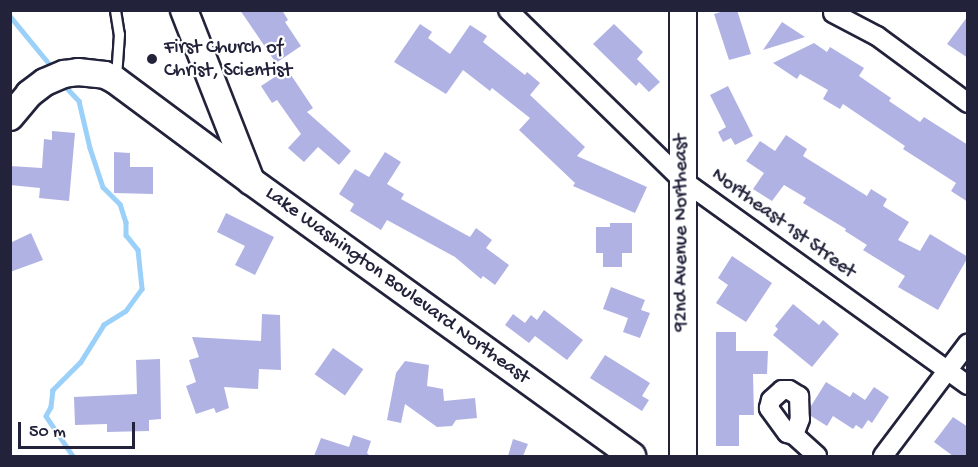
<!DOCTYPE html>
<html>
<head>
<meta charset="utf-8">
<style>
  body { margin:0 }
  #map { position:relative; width:978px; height:467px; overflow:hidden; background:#fff; font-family:"Gochi Hand",sans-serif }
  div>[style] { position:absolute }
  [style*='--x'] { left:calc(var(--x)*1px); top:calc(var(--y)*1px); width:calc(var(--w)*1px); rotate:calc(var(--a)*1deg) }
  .stream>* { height:4.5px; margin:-2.25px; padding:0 2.25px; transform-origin:2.25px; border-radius:2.25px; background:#9bd0f9 }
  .building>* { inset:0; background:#b1b2e4; transform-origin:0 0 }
  .roads { filter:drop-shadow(2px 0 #22223b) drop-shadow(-2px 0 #22223b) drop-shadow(0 2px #22223b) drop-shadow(0 -2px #22223b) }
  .lane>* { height:9px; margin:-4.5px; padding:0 4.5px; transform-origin:4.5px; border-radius:4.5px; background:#fff }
  .street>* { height:18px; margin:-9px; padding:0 9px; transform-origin:9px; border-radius:9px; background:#fff }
  .secondary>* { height:26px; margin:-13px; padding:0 13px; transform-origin:13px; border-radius:13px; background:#fff }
  .dots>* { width:16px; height:16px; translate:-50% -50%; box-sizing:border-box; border:3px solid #fff; border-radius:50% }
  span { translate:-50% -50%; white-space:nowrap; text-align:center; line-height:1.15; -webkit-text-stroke:4.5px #fff; paint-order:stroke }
  .poi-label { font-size:20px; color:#22223b }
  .left { translate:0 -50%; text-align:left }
  .street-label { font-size:20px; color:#22223b }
  .frame { position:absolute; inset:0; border:12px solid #22223b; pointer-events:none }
  .scale { position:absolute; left:18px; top:422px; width:117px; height:27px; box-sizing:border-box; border:3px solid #22223b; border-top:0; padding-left:8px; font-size:18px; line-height:21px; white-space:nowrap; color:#22223b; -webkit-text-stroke:4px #fff; paint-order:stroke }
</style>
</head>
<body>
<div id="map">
  <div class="stream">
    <i style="--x:10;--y:16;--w:65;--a:50.6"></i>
    <i style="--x:67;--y:88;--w:18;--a:47"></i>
    <i style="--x:79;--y:101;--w:48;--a:76.8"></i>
    <i style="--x:90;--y:148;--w:41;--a:71.6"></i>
    <i style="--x:103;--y:187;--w:24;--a:45"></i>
    <i style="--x:120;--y:204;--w:19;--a:72"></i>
    <i style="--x:126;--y:222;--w:13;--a:90"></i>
    <i style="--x:126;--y:235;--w:19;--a:51"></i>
    <i style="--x:138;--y:250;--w:39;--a:84"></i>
    <i style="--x:142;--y:289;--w:27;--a:126"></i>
    <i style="--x:126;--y:311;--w:26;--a:148"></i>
    <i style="--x:104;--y:325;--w:44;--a:121.9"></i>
    <i style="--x:81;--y:362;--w:40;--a:135"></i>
    <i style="--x:53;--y:390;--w:17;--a:97"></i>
    <i style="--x:51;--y:407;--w:10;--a:119"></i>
    <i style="--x:46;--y:416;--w:48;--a:56"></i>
  </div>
  <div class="building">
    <i style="clip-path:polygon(240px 10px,282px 10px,288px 20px,285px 22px,301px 46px,276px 63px)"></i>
    <i style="clip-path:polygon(727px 10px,737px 10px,751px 54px,729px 60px,714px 14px)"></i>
    <i style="clip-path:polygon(968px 16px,968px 58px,947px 44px)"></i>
    <i style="clip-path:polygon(782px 22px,805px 37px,763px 50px)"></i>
    <i style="clip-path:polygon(420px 24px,432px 32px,428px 38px,450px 54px,470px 25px,487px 36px,483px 42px,525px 75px,527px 72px,540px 83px,530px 95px,585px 147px,577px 156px,647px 187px,635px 213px,573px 186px,575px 183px,519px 130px,530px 118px,492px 88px,490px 91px,463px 70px,446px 94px,394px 62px)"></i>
    <i style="clip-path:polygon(614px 24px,643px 52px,637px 59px,660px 82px,649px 92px,639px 82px,636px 86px,593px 44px)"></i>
    <i style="clip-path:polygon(814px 43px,827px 52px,830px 47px,864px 68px,859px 76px,891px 98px,889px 101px,920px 122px,924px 117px,968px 145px,968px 202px,951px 191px,956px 183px,903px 149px,905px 146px,843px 104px,840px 109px,823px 99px,828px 90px,800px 74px,797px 79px,773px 63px)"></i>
    <i style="clip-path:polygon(287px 69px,313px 108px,307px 112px,351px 151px,339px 165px,318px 147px,304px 162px,288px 148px,301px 134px,277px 100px,272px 103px,261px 86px)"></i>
    <i style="clip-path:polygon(728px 86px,753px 136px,735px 145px,731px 138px,723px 142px,718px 132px,726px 127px,710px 95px)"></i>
    <i style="clip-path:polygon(52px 131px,75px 133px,69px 201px,39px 198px,40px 188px,10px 185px,10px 166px,42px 168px,44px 139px,52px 140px)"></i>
    <i style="clip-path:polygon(786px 135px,807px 149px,803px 156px,867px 196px,871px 189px,887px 199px,883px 206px,909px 222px,898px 240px,920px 251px,930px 234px,968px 257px,938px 310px,898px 287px,905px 276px,863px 250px,867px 245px,845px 231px,846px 229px,803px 203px,806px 198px,784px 185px,772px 201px,753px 189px,764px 173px,746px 161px,760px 141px,775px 151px)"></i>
    <i style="clip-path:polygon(114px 152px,130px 153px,130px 167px,153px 167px,153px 194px,114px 193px)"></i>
    <i style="clip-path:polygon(385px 152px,401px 162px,387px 184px,404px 194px,401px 199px,470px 237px,476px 228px,492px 240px,486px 248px,509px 265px,495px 285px,483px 276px,481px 279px,455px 257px,387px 220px,381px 230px,350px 211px,354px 204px,339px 194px,355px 169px,369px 177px)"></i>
    <i style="clip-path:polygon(226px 213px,274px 237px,255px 275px,235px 265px,245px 246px,217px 232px)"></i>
    <i style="clip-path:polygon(610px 223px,632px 223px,632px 253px,622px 253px,622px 267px,603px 267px,603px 253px,596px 253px,596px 227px,610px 227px)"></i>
    <i style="clip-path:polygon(31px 233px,43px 260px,10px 272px,10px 243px)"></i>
    <i style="clip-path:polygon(732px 256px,772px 283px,746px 322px,716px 303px,728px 285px,718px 278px)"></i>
    <i style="clip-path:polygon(611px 287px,645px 300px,641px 310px,650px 313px,640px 338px,623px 332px,628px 318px,603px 309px)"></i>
    <i style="clip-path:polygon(793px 304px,819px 325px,823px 320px,839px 334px,812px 367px,773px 335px,778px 329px,775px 326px)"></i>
    <i style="clip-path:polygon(544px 310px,583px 340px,567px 360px,535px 336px,529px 343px,505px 325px,513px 314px,525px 323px,531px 315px,537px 320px)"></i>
    <i style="clip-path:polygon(262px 314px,280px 315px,281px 370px,259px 369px,258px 389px,224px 387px,229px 408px,216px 413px,214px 408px,196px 414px,186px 386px,196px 382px,189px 360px,199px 357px,192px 337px,261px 341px)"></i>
    <i style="clip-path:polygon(716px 332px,736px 332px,736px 351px,768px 351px,767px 374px,753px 374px,754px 415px,739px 415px,739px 446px,716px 446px)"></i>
    <i style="left:333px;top:348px;width:37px;height:32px;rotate:35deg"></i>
    <i style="clip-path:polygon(605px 355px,650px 383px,642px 396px,649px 400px,642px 411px,590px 378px)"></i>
    <i style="clip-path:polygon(160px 359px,161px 419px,149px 420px,149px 431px,107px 432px,107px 424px,75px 425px,74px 397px,137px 394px,136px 360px)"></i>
    <i style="clip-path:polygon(405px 361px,429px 365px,427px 386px,443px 389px,444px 401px,475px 398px,477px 418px,456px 420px,452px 426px,437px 427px,405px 404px,401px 423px,387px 420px,396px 373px)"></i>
    <i style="clip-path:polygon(826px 382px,850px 397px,853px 392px,865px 400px,874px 387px,889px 397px,872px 423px,868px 420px,862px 429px,856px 425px,853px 429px,833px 416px,827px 426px,811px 416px,811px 406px)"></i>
    <i style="clip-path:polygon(953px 417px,968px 427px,968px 456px,953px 456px,934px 442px)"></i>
    <i style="clip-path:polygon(353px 435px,371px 441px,367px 453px,370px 456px,314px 456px,321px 438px,349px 447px)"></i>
    <i style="clip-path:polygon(513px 439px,528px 444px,523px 456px,508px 456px)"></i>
  </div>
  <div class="roads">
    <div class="lane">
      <i style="--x:115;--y:10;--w:24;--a:81"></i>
      <i style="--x:119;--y:34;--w:43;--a:94"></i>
    </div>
    <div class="street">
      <i style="--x:508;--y:10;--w:242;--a:44.3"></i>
      <i style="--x:681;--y:179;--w:353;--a:35.7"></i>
      <i style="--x:833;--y:13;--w:50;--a:27.6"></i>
      <i style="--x:877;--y:36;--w:113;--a:36.4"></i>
      <i style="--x:782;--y:390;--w:7;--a:0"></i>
      <i style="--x:789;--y:390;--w:12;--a:31"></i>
      <i style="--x:799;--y:396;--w:23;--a:88"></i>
      <i style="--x:800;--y:419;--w:17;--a:111"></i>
      <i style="--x:794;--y:435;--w:7;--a:-164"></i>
      <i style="--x:787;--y:433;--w:31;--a:-126"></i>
      <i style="--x:769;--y:408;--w:8;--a:-76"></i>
      <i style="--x:771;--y:400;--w:15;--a:-42"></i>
      <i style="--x:794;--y:435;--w:31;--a:42"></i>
      <i style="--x:883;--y:456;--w:141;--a:-53"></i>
    </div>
    <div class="secondary">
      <i style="--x:184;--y:10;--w:184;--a:68.6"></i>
      <i style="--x:251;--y:181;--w:470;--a:35.8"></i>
      <i style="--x:683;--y:10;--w:446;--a:90"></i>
      <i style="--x:10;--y:117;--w:30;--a:-50"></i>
      <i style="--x:29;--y:94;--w:20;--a:-37"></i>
      <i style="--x:45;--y:82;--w:21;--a:-23"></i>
      <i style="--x:64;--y:74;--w:14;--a:-8"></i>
      <i style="--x:78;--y:72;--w:27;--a:6"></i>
      <i style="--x:105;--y:75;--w:11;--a:27"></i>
      <i style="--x:115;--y:80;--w:169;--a:36.6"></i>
    </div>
  </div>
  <div class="dots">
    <i style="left:152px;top:59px;background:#22223b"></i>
  </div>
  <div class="poi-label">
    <span class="left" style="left:164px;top:60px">First Church of<br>Christ, Scientist</span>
  </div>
  <div class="street-label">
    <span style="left:783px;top:224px;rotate:36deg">Northeast 1st Street</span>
    <span style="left:682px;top:233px;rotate:-90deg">92nd Avenue Northeast</span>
    <span style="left:397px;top:286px;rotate:36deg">Lake Washington Boulevard Northeast</span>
  </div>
  <div class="frame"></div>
  <div class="scale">50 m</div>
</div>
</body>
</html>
